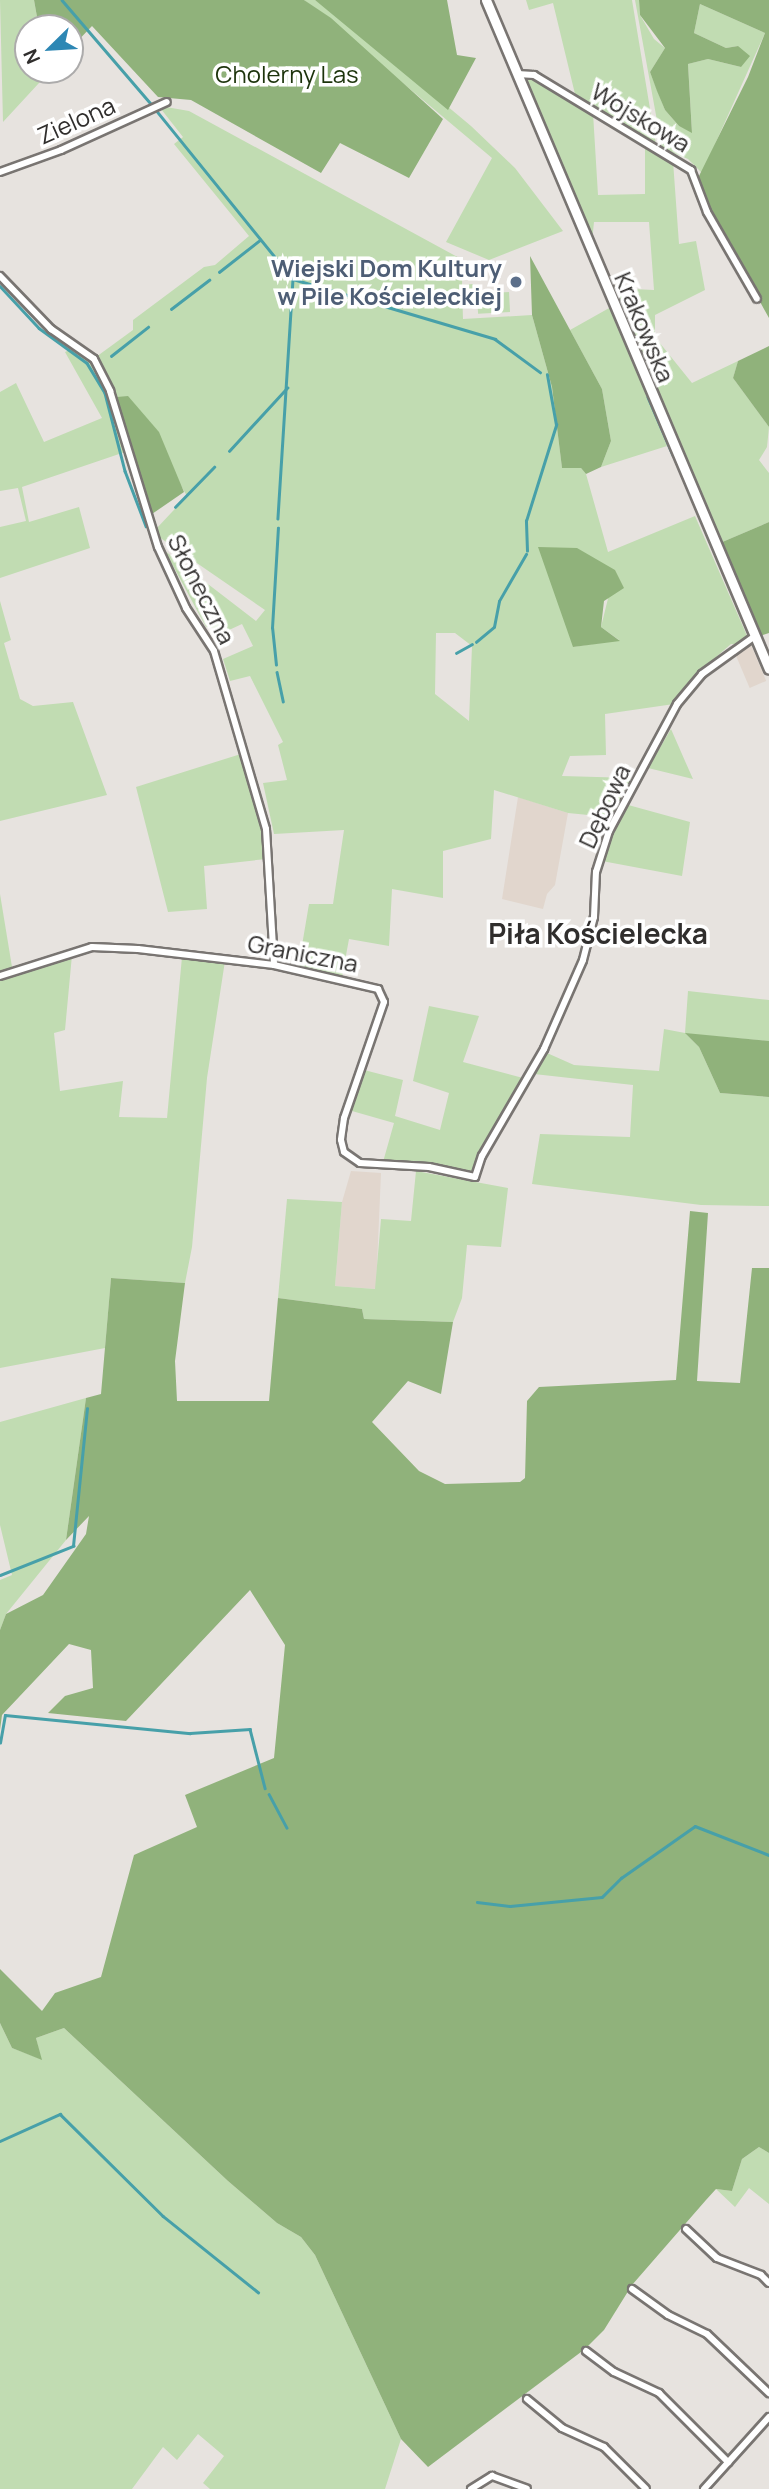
<!DOCTYPE html>
<html>
<head>
<meta charset="utf-8">
<style>
  body { margin:0 }
  #map { position:relative; width:769px; height:2489px; overflow:hidden; background:#e7e3df; font-family:Manrope,sans-serif }
  div>[style] { position:absolute }
  [style*='--x'] { left:calc(var(--x)*1px); top:calc(var(--y)*1px); width:calc(var(--w)*1px); rotate:calc(var(--a)*1deg) }
  .built>* { inset:0; background:#e1d6cd; transform-origin:0 0 }
  .green>* { inset:0; background:#c1dcb2; transform-origin:0 0 }
  .forest>* { inset:0; background:#90b27b }
  .stream>* { height:2.5px; margin:-1.25px; padding:0 1.25px; transform-origin:1.25px; border-radius:1.25px; background:#47a0a9 }
  .roads { filter:drop-shadow(2px 0 #797572) drop-shadow(-2px 0 #797572) drop-shadow(0 2px #797572) drop-shadow(0 -2px #797572) }
  .street>* { height:6px; margin:-3px; padding:0 3px; transform-origin:3px; border-radius:3px; background:#fff }
  .secondary>* { height:9px; margin:-4.5px; padding:0 4.5px; transform-origin:4.5px; border-radius:4.5px; background:#fff }
  .dots>* { width:19px; height:19px; translate:-50% -50%; box-sizing:border-box; border:4px solid #fff; border-radius:50% }
  span { translate:-50% -50%; white-space:nowrap; text-align:center; line-height:1.15; -webkit-text-stroke:7px #fff; paint-order:stroke }
  .park-label { font-size:24px; color:#1c330b }
  .street-label { font-size:24px; color:#302e2d }
  .service-label { font-size:24px; color:#4e5e75; font-weight:700 }
  .right { translate:-100% -50%; text-align:right }
  .quarter-label { font-size:28px; color:#302e2d; font-weight:700 }
  .north { position:absolute; left:14px; top:14px; width:70px; height:70px; box-sizing:border-box; background:#fff; border:2px solid #acabab; border-radius:50%; rotate:246deg; font-size:19px; font-weight:700; line-height:28px; text-align:center; color:#302e2d }
  .north::after { content:''; display:block; margin:auto; width:24px; height:32px; background:#2d87b4; clip-path:polygon(50% 0,100% 100%,50% 72%,0 100%) }
</style>
</head>
<body>
<div id="map">
  <div class="built">
    <i style="left:751px;top:645px;width:39px;height:18px;rotate:67deg"></i>
    <i style="clip-path:polygon(518px 797px,568px 813px,555px 885px,547px 894px,543px 909px,502px 899px)"></i>
    <i style="clip-path:polygon(351px 1171px,381px 1173px,376px 1289px,335px 1286px,342px 1202px)"></i>
  </div>
  <div class="green">
    <i style="clip-path:polygon(0 0,34px 0,39px 28px,28px 28px,28px 70px,51px 70px,3px 122px)"></i>
    <i style="clip-path:polygon(304px 0,315px 0,337px 14px,471px 126px,515px 168px,563px 231px,489px 260px,446px 242px,492px 158px)"></i>
    <i style="clip-path:polygon(526px 0,632px 0,656px 145px,575px 94px,553px 3px,529px 10px)"></i>
    <i style="clip-path:polygon(635px 0,639px 0,640px 15px,654px 39px,665px 48px,650px 72px,665px 110px,679px 126px,692px 132px,688px 64px,708px 59px,741px 67px,738px 46px,726px 48px,694px 33px,700px 4px,765px 33px,702px 173px,688px 159px,662px 148px)"></i>
    <i style="clip-path:polygon(535px 77px,593px 113px,598px 195px,645px 194px,645px 145px,673px 161px,679px 244px,696px 241px,705px 290px,655px 315px,655px 337px,692px 383px,738px 361px,733px 378px,769px 427px,767px 447px,759px 460px,769px 473px,769px 522px,720px 543px,612px 288px,654px 290px,649px 222px,594px 222px,592px 241px,524px 82px)"></i>
    <i style="clip-path:polygon(evenodd,166px 107px,189px 111px,463px 260px,462px 285px,473px 284px,474px 303px,464px 303px,462px 288px,463px 319px,532px 315px,552px 387px,562px 468px,581px 468px,586px 474px,608px 552px,695px 516px,751px 645px,731px 644px,699px 672px,674px 704px,605px 714px,606px 755px,570px 756px,562px 776px,632px 778px,621px 803px,690px 822px,682px 876px,602px 861px,619px 818px,568px 813px,494px 790px,491px 839px,443px 851px,443px 898px,392px 889px,389px 946px,349px 939px,342px 977px,298px 969px,309px 904px,333px 904px,344px 830px,274px 834px,263px 783px,287px 780px,278px 745px,283px 742px,250px 676px,230px 681px,223px 659px,253px 646px,242px 624px,229px 630px,206px 627px,165px 551px,256px 621px,265px 610px,159px 537px,156px 529px,187px 496px,128px 397px,117px 397px,96px 357px,133px 330px,133px 320px,204px 267px,215px 265px,249px 236px,174px 144px,183px 137px,161px 109px,166px 107px,615px 570px,601px 627px,619px 640px,573px 647px,615px 570px,166px 107px,436px 633px,455px 633px,472px 646px,469px 721px,435px 694px,436px 633px)"></i>
    <i style="left:509px;top:292px;width:20px;height:32px;rotate:87deg"></i>
    <i style="clip-path:polygon(611px 307px,667px 446px,601px 467px,611px 441px,602px 389px,570px 330px)"></i>
    <i style="clip-path:polygon(74px 348px,90px 361px,106px 392px,125px 452px,22px 487px,29px 522px,79px 507px,90px 548px,0 578px,0 527px,26px 521px,18px 488px,0 491px,0 392px,16px 383px,44px 442px,102px 418px,65px 352px)"></i>
    <i style="clip-path:polygon(0 601px,11px 640px,4px 643px,20px 699px,33px 706px,73px 702px,107px 795px,0 821px)"></i>
    <i style="clip-path:polygon(671px 729px,685px 761px,693px 779px,648px 768px)"></i>
    <i style="clip-path:polygon(244px 753px,265px 828px,266px 859px,204px 866px,207px 909px,168px 912px,136px 787px)"></i>
    <i style="clip-path:polygon(0 894px,12px 967px,0 972px)"></i>
    <i style="clip-path:polygon(72px 955px,65px 1030px,54px 1033px,60px 1091px,123px 1081px,119px 1117px,167px 1118px,182px 957px,225px 961px,207px 1078px,192px 1247px,185px 1283px,111px 1278px,105px 1348px,0 1368px,0 979px)"></i>
    <i style="clip-path:polygon(688px 991px,769px 1000px,769px 1041px,686px 1034px,699px 1047px,720px 1093px,769px 1097px,769px 1206px,701px 1205px,532px 1184px,540px 1134px,630px 1137px,633px 1085px,534px 1074px,547px 1053px,574px 1065px,659px 1071px,664px 1029px,685px 1033px)"></i>
    <i style="clip-path:polygon(429px 1006px,479px 1016px,463px 1062px,523px 1078px,472px 1172px,383px 1162px,394px 1123px,352px 1111px,364px 1070px,403px 1080px,395px 1116px,440px 1130px,449px 1093px,413px 1081px)"></i>
    <i style="clip-path:polygon(416px 1171px,508px 1188px,501px 1247px,467px 1245px,462px 1298px,453px 1322px,364px 1319px,362px 1309px,278px 1298px,287px 1199px,342px 1202px,335px 1286px,375px 1289px,381px 1219px,411px 1221px)"></i>
    <i style="clip-path:polygon(86px 1398px,66px 1540px,6px 1614px,0 1630px,0 1580px,12px 1575px,0 1525px,0 1422px)"></i>
    <i style="clip-path:polygon(0 2023px,12px 2048px,41px 2059px,36px 2038px,64px 2028px,228px 2181px,277px 2223px,301px 2237px,315px 2255px,401px 2439px,385px 2489px,210px 2489px,203px 2483px,224px 2456px,198px 2434px,177px 2460px,163px 2447px,132px 2489px,0 2489px)"></i>
    <i style="clip-path:polygon(759px 2147px,769px 2153px,769px 2204px,749px 2188px,735px 2207px,716px 2189px,732px 2191px,742px 2159px)"></i>
  </div>
  <div class="forest">
    <i style="clip-path:polygon(34px 0,304px 0,331px 18px,443px 119px,409px 178px,340px 143px,321px 173px,191px 100px,158px 97px,92px 26px,70px 49px,70px 28px,39px 28px)"></i>
    <i style="clip-path:polygon(315px 0,447px 0,457px 55px,476px 58px,448px 110px)"></i>
    <i style="clip-path:polygon(639px 0,769px 0,769px 318px,709px 210px,698px 178px,748px 77px,765px 33px,700px 4px,694px 33px,726px 48px,738px 46px,750px 56px,741px 67px,708px 59px,688px 64px,692px 133px,679px 126px,665px 110px,657px 91px,650px 72px,665px 48px,640px 15px)"></i>
    <i style="clip-path:polygon(530px 256px,602px 389px,611px 441px,601px 467px,586px 474px,581px 468px,562px 468px,552px 387px,532px 315px)"></i>
    <i style="clip-path:polygon(769px 346px,769px 427px,733px 378px,738px 361px)"></i>
    <i style="clip-path:polygon(128px 396px,159px 432px,184px 492px,152px 514px,137px 475px,117px 397px)"></i>
    <i style="clip-path:polygon(769px 522px,769px 633px,760px 636px,720px 543px)"></i>
    <i style="clip-path:polygon(538px 547px,577px 548px,615px 570px,624px 588px,604px 601px,601px 627px,620px 641px,573px 647px)"></i>
    <i style="clip-path:polygon(685px 1033px,769px 1041px,769px 1097px,720px 1093px,699px 1047px)"></i>
    <i style="clip-path:polygon(690px 1211px,708px 1213px,697px 1381px,740px 1383px,752px 1268px,769px 1268px,769px 2153px,759px 2147px,742px 2159px,732px 2191px,716px 2189px,706px 2200px,632px 2285px,604px 2330px,585px 2349px,428px 2467px,401px 2439px,315px 2255px,301px 2237px,277px 2223px,228px 2181px,64px 2028px,36px 2038px,42px 2060px,12px 2048px,0 2023px,0 1969px,42px 2011px,55px 1993px,101px 1977px,134px 1855px,197px 1827px,185px 1795px,274px 1758px,285px 1645px,250px 1590px,126px 1721px,48px 1713px,65px 1696px,93px 1688px,91px 1650px,69px 1644px,2px 1715px,0 1730px,0 1630px,6px 1614px,43px 1595px,86px 1534px,89px 1516px,66px 1540px,86px 1398px,101px 1394px,111px 1278px,185px 1283px,175px 1361px,177px 1401px,269px 1401px,278px 1298px,362px 1309px,364px 1319px,453px 1322px,441px 1394px,408px 1381px,372px 1422px,419px 1471px,445px 1484px,520px 1482px,525px 1478px,527px 1401px,539px 1387px,676px 1380px)"></i>
  </div>
  <div class="stream">
    <i style="--x:62;--y:0;--w:137;--a:49.4"></i>
    <i style="--x:156;--y:110;--w:218;--a:51"></i>
    <i style="--x:293;--y:279;--w:240;--a:93.6"></i>
    <i style="--x:219;--y:272;--w:52;--a:-38"></i>
    <i style="--x:293;--y:279;--w:211;--a:16.5"></i>
    <i style="--x:495;--y:339;--w:56;--a:36.3"></i>
    <i style="--x:0;--y:286;--w:57;--a:47.1"></i>
    <i style="--x:39;--y:328;--w:59;--a:36.1"></i>
    <i style="--x:87;--y:363;--w:35;--a:59"></i>
    <i style="--x:105;--y:393;--w:81;--a:75.6"></i>
    <i style="--x:125;--y:471;--w:59;--a:69.1"></i>
    <i style="--x:171;--y:309;--w:48;--a:-37.3"></i>
    <i style="--x:111;--y:356;--w:47;--a:-38.1"></i>
    <i style="--x:648;--y:397;--w:63;--a:66.7"></i>
    <i style="--x:229;--y:451;--w:86;--a:-47.4"></i>
    <i style="--x:175;--y:507;--w:56;--a:-45.7"></i>
    <i style="--x:527;--y:551;--w:30;--a:-92"></i>
    <i style="--x:526;--y:521;--w:101;--a:-72.6"></i>
    <i style="--x:556;--y:425;--w:51;--a:-100.2"></i>
    <i style="--x:476;--y:642;--w:23;--a:-40"></i>
    <i style="--x:494;--y:627;--w:26;--a:-79"></i>
    <i style="--x:499;--y:601;--w:54;--a:-60.1"></i>
    <i style="--x:456;--y:653;--w:18;--a:-29"></i>
    <i style="--x:276;--y:665;--w:37;--a:-96"></i>
    <i style="--x:272;--y:628;--w:100;--a:-86.6"></i>
    <i style="--x:277;--y:672;--w:30;--a:78"></i>
    <i style="--x:0;--y:1575;--w:79;--a:-21.7"></i>
    <i style="--x:73;--y:1546;--w:138;--a:-84.2"></i>
    <i style="--x:0;--y:1743;--w:28;--a:-80"></i>
    <i style="--x:5;--y:1715;--w:186;--a:5.6"></i>
    <i style="--x:190;--y:1733;--w:60;--a:-3.8"></i>
    <i style="--x:250;--y:1729;--w:61;--a:75.7"></i>
    <i style="--x:269;--y:1794;--w:38;--a:62"></i>
    <i style="--x:477;--y:1902;--w:33;--a:7"></i>
    <i style="--x:510;--y:1906;--w:92;--a:-5.6"></i>
    <i style="--x:602;--y:1897;--w:27;--a:-45"></i>
    <i style="--x:621;--y:1878;--w:90;--a:-35.1"></i>
    <i style="--x:695;--y:1826;--w:79;--a:21.4"></i>
    <i style="--x:0;--y:2141;--w:66;--a:-24.2"></i>
    <i style="--x:60;--y:2114;--w:145;--a:44.7"></i>
    <i style="--x:163;--y:2216;--w:122;--a:38.7"></i>
  </div>
  <div class="roads">
    <div class="street">
      <i style="--x:517;--y:74;--w:17;--a:3"></i>
      <i style="--x:534;--y:75;--w:184;--a:31.2"></i>
      <i style="--x:691;--y:170;--w:45;--a:69.1"></i>
      <i style="--x:707;--y:212;--w:100;--a:60.1"></i>
      <i style="--x:0;--y:172;--w:65;--a:-19.8"></i>
      <i style="--x:61;--y:150;--w:116;--a:-24.4"></i>
      <i style="--x:0;--y:276;--w:74;--a:46.1"></i>
      <i style="--x:51;--y:329;--w:52;--a:34.9"></i>
      <i style="--x:94;--y:359;--w:36;--a:63"></i>
      <i style="--x:110;--y:391;--w:163;--a:72.9"></i>
      <i style="--x:158;--y:547;--w:67;--a:65.3"></i>
      <i style="--x:186;--y:608;--w:51;--a:56.9"></i>
      <i style="--x:214;--y:651;--w:185;--a:73.7"></i>
      <i style="--x:266;--y:829;--w:136;--a:86.6"></i>
      <i style="--x:0;--y:976;--w:96;--a:-17.5"></i>
      <i style="--x:92;--y:947;--w:46;--a:2.5"></i>
      <i style="--x:138;--y:949;--w:137;--a:6.7"></i>
      <i style="--x:274;--y:965;--w:107;--a:13"></i>
      <i style="--x:378;--y:989;--w:14;--a:65"></i>
      <i style="--x:384;--y:1002;--w:123;--a:109"></i>
      <i style="--x:344;--y:1118;--w:22;--a:98"></i>
      <i style="--x:341;--y:1140;--w:12;--a:76"></i>
      <i style="--x:344;--y:1152;--w:19;--a:35"></i>
      <i style="--x:360;--y:1163;--w:69;--a:3.3"></i>
      <i style="--x:429;--y:1167;--w:47;--a:12.3"></i>
      <i style="--x:475;--y:1177;--w:22;--a:-72"></i>
      <i style="--x:482;--y:1156;--w:124;--a:-59.9"></i>
      <i style="--x:544;--y:1049;--w:97;--a:-66.3"></i>
      <i style="--x:583;--y:960;--w:44;--a:-75.7"></i>
      <i style="--x:594;--y:917;--w:45;--a:-87.5"></i>
      <i style="--x:596;--y:872;--w:43;--a:-72.4"></i>
      <i style="--x:609;--y:831;--w:144;--a:-61.8"></i>
      <i style="--x:677;--y:704;--w:39;--a:-50"></i>
      <i style="--x:702;--y:674;--w:65;--a:-35.6"></i>
      <i style="--x:686;--y:2229;--w:42;--a:43.1"></i>
      <i style="--x:717;--y:2258;--w:47;--a:21.1"></i>
      <i style="--x:761;--y:2275;--w:11;--a:45"></i>
      <i style="--x:632;--y:2289;--w:44;--a:35.8"></i>
      <i style="--x:668;--y:2315;--w:43;--a:26"></i>
      <i style="--x:707;--y:2334;--w:86;--a:43.6"></i>
      <i style="--x:586;--y:2351;--w:35;--a:37"></i>
      <i style="--x:614;--y:2372;--w:50;--a:25"></i>
      <i style="--x:659;--y:2393;--w:98;--a:45"></i>
      <i style="--x:527;--y:2399;--w:45;--a:39.6"></i>
      <i style="--x:562;--y:2428;--w:46;--a:24.3"></i>
      <i style="--x:604;--y:2447;--w:59;--a:45"></i>
      <i style="--x:471;--y:2489;--w:25;--a:-32"></i>
      <i style="--x:492;--y:2476;--w:37;--a:20"></i>
      <i style="--x:704;--y:2489;--w:97;--a:-47.9"></i>
    </div>
    <div class="secondary">
      <i style="--x:486;--y:0;--w:726;--a:67.07"></i>
    </div>
  </div>
  <div class="dots">
    <i style="left:516px;top:282px;background:#5c6f8a"></i>
  </div>
  <div class="park-label">
    <span style="left:287px;top:74px">Cholerny Las</span>
  </div>
  <div class="street-label">
    <span style="left:641px;top:117px;rotate:31deg">Wojskowa</span>
    <span style="left:76px;top:120px;rotate:-24deg">Zielona</span>
    <span style="left:645px;top:327px;rotate:67deg">Krakowska</span>
    <span style="left:202px;top:589px;rotate:63deg">Słoneczna</span>
    <span style="left:604px;top:806px;rotate:-65deg">Dębowa</span>
    <span style="left:303px;top:953px;rotate:11deg">Graniczna</span>
  </div>
  <div class="service-label">
    <span class="right" style="left:502px;top:282px">Wiejski Dom Kultury<br>w Pile Kościeleckiej</span>
  </div>
  <div class="quarter-label">
    <span style="left:598px;top:933px">Piła Kościelecka</span>
  </div>
  <div class="north">N</div>
</div>
</body>
</html>
